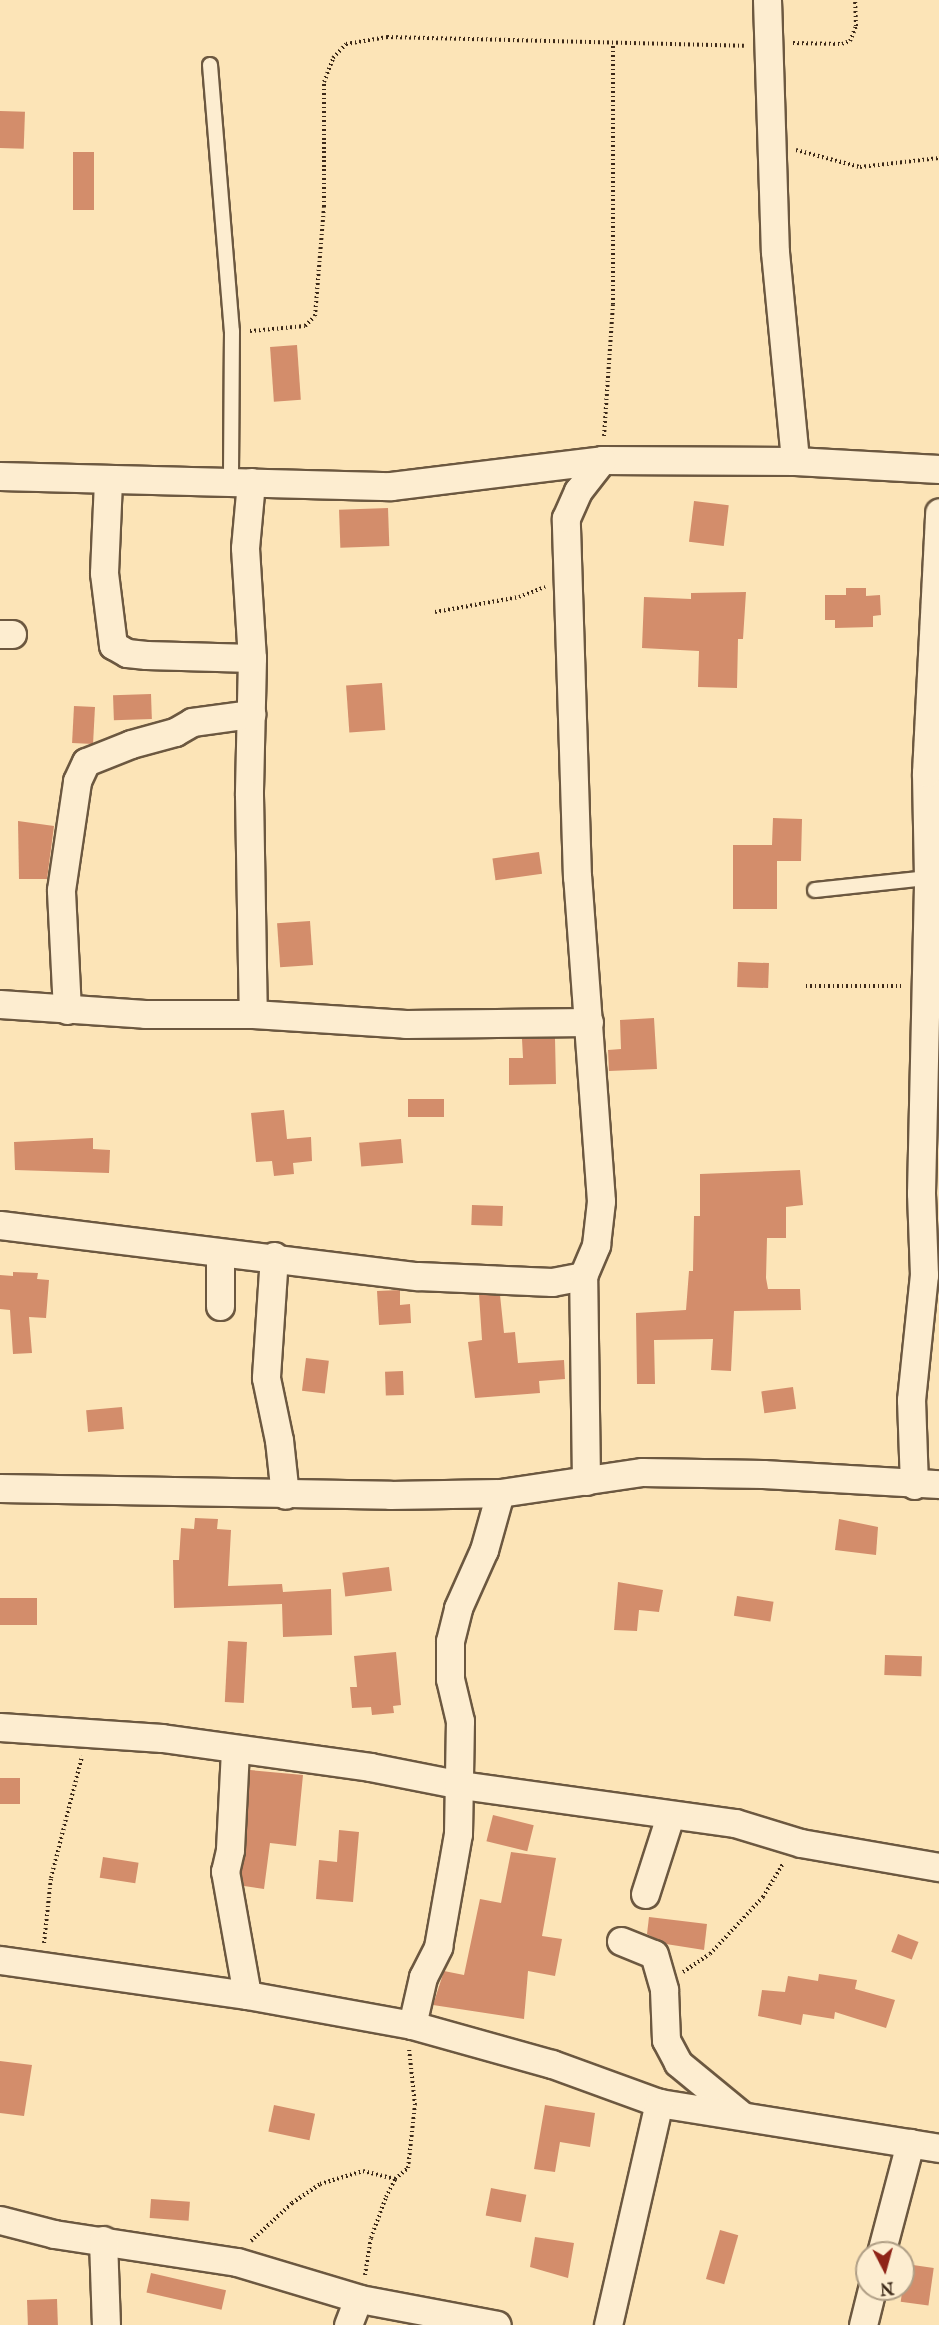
<!DOCTYPE html>
<html>
<head>
<meta charset="utf-8">
<style>
  body { margin:0 }
  #map { position:relative; width:939px; height:2325px; overflow:hidden; background:#fce4b7; font-family:"IM FELL English",serif }
  div>[style] { position:absolute }
  [style*='--x'] { left:calc(var(--x)*1px); top:calc(var(--y)*1px); width:calc(var(--w)*1px); rotate:calc(var(--a)*1deg) }
  .building>* { inset:0; background:#d38d6b; transform-origin:0 0 }
  .path>* { height:4px; margin-top:-2px; transform-origin:0; background:repeating-linear-gradient(90deg,#3c2918 0 1.5px,transparent 0 4.5px) }
  .roads { filter:drop-shadow(2px 0 #6c5840) drop-shadow(-2px 0 #6c5840) drop-shadow(0 2px #6c5840) drop-shadow(0 -2px #6c5840) }
  .lane>* { height:14px; margin:-7px; padding:0 7px; transform-origin:7px; border-radius:7px; background:#fdedd0 }
  .street>* { height:27px; margin:-13.5px; padding:0 13.5px; transform-origin:13.5px; border-radius:13.5px; background:#fdedd0 }
  span { translate:-50% -50%; white-space:nowrap; text-align:center; line-height:1.15; -webkit-text-stroke:4.5px #fdedd0; paint-order:stroke }
  .north { position:absolute; left:855px; top:2241px; width:60px; height:60px; box-sizing:border-box; background:#fdedd0; border:2px solid #b09f86; border-radius:50%; rotate:174deg; font-size:16px; font-weight:700; line-height:24px; text-align:center; color:#3c2918 }
  .north::after { content:''; display:block; margin:auto; width:21px; height:27px; background:#8f2418; clip-path:polygon(50% 0,100% 100%,50% 72%,0 100%) }
</style>
</head>
<body>
<div id="map">
  <div class="building">
    <i style="left:0;top:111px;width:25px;height:37px;rotate:2deg"></i>
    <i style="left:73px;top:152px;width:21px;height:58px"></i>
    <i style="left:297px;top:345px;width:55px;height:27px;rotate:86deg"></i>
    <i style="left:694px;top:501px;width:35px;height:41px;rotate:7deg"></i>
    <i style="left:388px;top:508px;width:38px;height:49px;rotate:88deg"></i>
    <i style="clip-path:polygon(846px 588px,866px 588px,866px 596px,880px 595px,881px 615px,873px 616px,873px 627px,835px 628px,835px 620px,825px 620px,825px 595px,846px 595px)"></i>
    <i style="clip-path:polygon(746px 592px,743px 639px,738px 639px,737px 688px,698px 687px,699px 651px,642px 648px,644px 597px,691px 599px,691px 593px)"></i>
    <i style="left:382px;top:683px;width:47px;height:36px;rotate:86deg"></i>
    <i style="left:151px;top:694px;width:25px;height:38px;rotate:88deg"></i>
    <i style="left:74px;top:706px;width:21px;height:37px;rotate:3deg"></i>
    <i style="clip-path:polygon(773px 818px,802px 819px,801px 861px,777px 861px,777px 909px,733px 909px,733px 845px,772px 845px)"></i>
    <i style="clip-path:polygon(18px 821px,54px 826px,47px 879px,19px 879px)"></i>
    <i style="left:539px;top:852px;width:22px;height:47px;rotate:82deg"></i>
    <i style="left:310px;top:921px;width:44px;height:33px;rotate:86deg"></i>
    <i style="left:738px;top:962px;width:31px;height:25px;rotate:2deg"></i>
    <i style="clip-path:polygon(654px 1018px,657px 1069px,609px 1071px,608px 1050px,621px 1049px,620px 1020px)"></i>
    <i style="clip-path:polygon(555px 1038px,556px 1084px,509px 1085px,509px 1058px,523px 1058px,522px 1039px)"></i>
    <i style="left:408px;top:1099px;width:36px;height:18px"></i>
    <i style="clip-path:polygon(284px 1110px,287px 1139px,311px 1137px,312px 1161px,293px 1163px,294px 1174px,274px 1176px,272px 1161px,256px 1162px,251px 1113px)"></i>
    <i style="clip-path:polygon(93px 1138px,93px 1149px,110px 1150px,109px 1173px,15px 1170px,14px 1142px)"></i>
    <i style="left:401px;top:1139px;width:24px;height:42px;rotate:85deg"></i>
    <i style="clip-path:polygon(800px 1170px,803px 1205px,786px 1207px,786px 1238px,767px 1238px,766px 1278px,768px 1289px,800px 1289px,801px 1310px,734px 1311px,731px 1371px,711px 1370px,713px 1339px,654px 1340px,655px 1384px,637px 1384px,636px 1313px,686px 1310px,689px 1271px,693px 1271px,694px 1216px,700px 1216px,700px 1174px)"></i>
    <i style="left:472px;top:1205px;width:31px;height:20px;rotate:2deg"></i>
    <i style="clip-path:polygon(13px 1272px,38px 1273px,37px 1279px,49px 1280px,46px 1318px,29px 1317px,32px 1353px,13px 1354px,10px 1310px,0 1309px,0 1275px,13px 1276px)"></i>
    <i style="clip-path:polygon(400px 1290px,400px 1305px,410px 1304px,411px 1323px,379px 1325px,377px 1291px)"></i>
    <i style="clip-path:polygon(479px 1294px,500px 1295px,504px 1333px,515px 1332px,518px 1363px,564px 1360px,565px 1379px,539px 1381px,540px 1393px,475px 1398px,468px 1342px,482px 1340px)"></i>
    <i style="left:306px;top:1358px;width:23px;height:33px;rotate:7deg"></i>
    <i style="left:403px;top:1371px;width:24px;height:18px;rotate:88deg"></i>
    <i style="left:793px;top:1387px;width:22px;height:32px;rotate:82deg"></i>
    <i style="left:122px;top:1407px;width:22px;height:36px;rotate:85deg"></i>
    <i style="clip-path:polygon(195px 1518px,218px 1519px,217px 1529px,231px 1530px,228px 1586px,282px 1584px,283px 1592px,331px 1589px,332px 1635px,283px 1637px,282px 1604px,174px 1608px,173px 1560px,179px 1560px,181px 1528px,194px 1529px)"></i>
    <i style="clip-path:polygon(839px 1519px,878px 1527px,876px 1555px,835px 1550px)"></i>
    <i style="left:389px;top:1567px;width:24px;height:47px;rotate:83deg"></i>
    <i style="clip-path:polygon(618px 1582px,663px 1590px,659px 1612px,639px 1610px,637px 1631px,614px 1630px)"></i>
    <i style="left:737px;top:1596px;width:37px;height:20px;rotate:9deg"></i>
    <i style="left:0;top:1598px;width:37px;height:27px"></i>
    <i style="left:228px;top:1641px;width:19px;height:61px;rotate:3deg"></i>
    <i style="clip-path:polygon(396px 1652px,401px 1705px,393px 1706px,394px 1713px,372px 1715px,371px 1707px,352px 1708px,350px 1687px,357px 1687px,354px 1656px)"></i>
    <i style="left:885px;top:1655px;width:37px;height:20px;rotate:2deg"></i>
    <i style="clip-path:polygon(250px 1770px,303px 1775px,296px 1846px,270px 1843px,264px 1889px,244px 1886px,241px 1871px)"></i>
    <i style="left:0;top:1778px;width:20px;height:26px"></i>
    <i style="left:493px;top:1815px;width:42px;height:27px;rotate:14deg"></i>
    <i style="clip-path:polygon(339px 1830px,359px 1832px,353px 1902px,316px 1899px,319px 1860px,337px 1862px)"></i>
    <i style="clip-path:polygon(511px 1852px,556px 1858px,542px 1936px,562px 1939px,555px 1976px,528px 1971px,524px 2019px,433px 2005px,444px 1971px,464px 1975px,480px 1899px,501px 1903px)"></i>
    <i style="left:103px;top:1857px;width:36px;height:21px;rotate:9deg"></i>
    <i style="clip-path:polygon(649px 1917px,707px 1924px,704px 1950px,666px 1944px,647px 1934px)"></i>
    <i style="left:898px;top:1934px;width:22px;height:19px;rotate:21deg"></i>
    <i style="clip-path:polygon(819px 1974px,857px 1980px,855px 1989px,895px 2000px,886px 2028px,835px 2012px,834px 2019px,803px 2014px,801px 2025px,758px 2016px,762px 1990px,785px 1992px,788px 1976px,818px 1981px)"></i>
    <i style="clip-path:polygon(0 2061px,32px 2065px,24px 2116px,0 2113px)"></i>
    <i style="left:274px;top:2105px;width:42px;height:27px;rotate:12deg"></i>
    <i style="clip-path:polygon(545px 2105px,595px 2113px,590px 2147px,560px 2142px,555px 2172px,534px 2169px)"></i>
    <i style="left:491px;top:2188px;width:36px;height:28px;rotate:11deg"></i>
    <i style="left:151px;top:2199px;width:39px;height:19px;rotate:4deg"></i>
    <i style="left:720px;top:2230px;width:19px;height:51px;rotate:16deg"></i>
    <i style="clip-path:polygon(535px 2237px,574px 2243px,568px 2278px,530px 2267px)"></i>
    <i style="left:906px;top:2264px;width:28px;height:38px;rotate:8deg"></i>
    <i style="left:151px;top:2273px;width:77px;height:20px;rotate:13deg"></i>
    <i style="left:57px;top:2299px;width:26px;height:30px;rotate:88deg"></i>
  </div>
  <div class="path">
    <i style="--x:793;--y:43;--w:49;--a:1.2"></i>
    <i style="--x:842;--y:44;--w:9;--a:-21"></i>
    <i style="--x:850;--y:41;--w:16;--a:-68"></i>
    <i style="--x:856;--y:26;--w:26;--a:-92"></i>
    <i style="--x:796;--y:150;--w:66;--a:14.9"></i>
    <i style="--x:860;--y:167;--w:80;--a:-6.5"></i>
    <i style="--x:250;--y:331;--w:55;--a:-5.2"></i>
    <i style="--x:305;--y:326;--w:14;--a:-45"></i>
    <i style="--x:315;--y:316;--w:109;--a:-85.3"></i>
    <i style="--x:324;--y:207;--w:125;--a:-90"></i>
    <i style="--x:324;--y:82;--w:26;--a:-69"></i>
    <i style="--x:333;--y:58;--w:19;--a:-47"></i>
    <i style="--x:346;--y:44;--w:42;--a:-9.7"></i>
    <i style="--x:387;--y:37;--w:357;--a:1.4"></i>
    <i style="--x:604;--y:436;--w:132;--a:-86.1"></i>
    <i style="--x:613;--y:304;--w:261;--a:-90"></i>
    <i style="--x:435;--y:612;--w:85;--a:-10.1"></i>
    <i style="--x:519;--y:597;--w:28;--a:-21"></i>
    <i style="--x:806;--y:986;--w:95;--a:0"></i>
    <i style="--x:44;--y:1943;--w:65;--a:-83.9"></i>
    <i style="--x:51;--y:1878;--w:126;--a:-75.7"></i>
    <i style="--x:683;--y:1972;--w:32;--a:-34"></i>
    <i style="--x:710;--y:1954;--w:78;--a:-47.1"></i>
    <i style="--x:763;--y:1897;--w:39;--a:-59"></i>
    <i style="--x:251;--y:2241;--w:56;--a:-42.8"></i>
    <i style="--x:292;--y:2203;--w:34;--a:-34"></i>
    <i style="--x:320;--y:2184;--w:45;--a:-16.8"></i>
    <i style="--x:363;--y:2171;--w:33;--a:14"></i>
    <i style="--x:365;--y:2275;--w:37;--a:-81"></i>
    <i style="--x:371;--y:2238;--w:44;--a:-69.9"></i>
    <i style="--x:386;--y:2197;--w:20;--a:-63"></i>
    <i style="--x:395;--y:2179;--w:17;--a:-40"></i>
    <i style="--x:408;--y:2168;--w:63;--a:-83.7"></i>
    <i style="--x:415;--y:2105;--w:56;--a:-96.1"></i>
  </div>
  <div class="roads">
    <div class="lane">
      <i style="--x:210;--y:65;--w:267;--a:85.3"></i>
      <i style="--x:232;--y:331;--w:151;--a:90.4"></i>
      <i style="--x:815;--y:890;--w:114;--a:-6.1"></i>
    </div>
    <div class="street">
      <i style="--x:767;--y:0;--w:252;--a:88.2"></i>
      <i style="--x:775;--y:252;--w:210;--a:84.5"></i>
      <i style="--x:0;--y:476;--w:391;--a:1.5"></i>
      <i style="--x:391;--y:486;--w:213;--a:-7"></i>
      <i style="--x:602;--y:460;--w:193;--a:0.3"></i>
      <i style="--x:795;--y:461;--w:144;--a:3.2"></i>
      <i style="--x:108;--y:481;--w:92;--a:92.5"></i>
      <i style="--x:104;--y:573;--w:73;--a:82.9"></i>
      <i style="--x:113;--y:645;--w:16;--a:30"></i>
      <i style="--x:127;--y:653;--w:19;--a:6"></i>
      <i style="--x:146;--y:655;--w:106;--a:1.6"></i>
      <i style="--x:251;--y:482;--w:66;--a:95.2"></i>
      <i style="--x:245;--y:548;--w:110;--a:86.4"></i>
      <i style="--x:252;--y:658;--w:137;--a:91.3"></i>
      <i style="--x:249;--y:795;--w:219;--a:89"></i>
      <i style="--x:0;--y:634;--w:12;--a:0"></i>
      <i style="--x:0;--y:1004;--w:145;--a:3.9"></i>
      <i style="--x:145;--y:1014;--w:108;--a:0"></i>
      <i style="--x:253;--y:1014;--w:153;--a:3.7"></i>
      <i style="--x:406;--y:1024;--w:183;--a:-0.6"></i>
      <i style="--x:67;--y:1010;--w:120;--a:-92.9"></i>
      <i style="--x:61;--y:890;--w:110;--a:-81.6"></i>
      <i style="--x:77;--y:781;--w:21;--a:-65"></i>
      <i style="--x:86;--y:762;--w:48;--a:-21.8"></i>
      <i style="--x:131;--y:744;--w:46;--a:-15.3"></i>
      <i style="--x:175;--y:732;--w:20;--a:-30"></i>
      <i style="--x:192;--y:722;--w:60;--a:-7.7"></i>
      <i style="--x:0;--y:1225;--w:421;--a:7"></i>
      <i style="--x:418;--y:1276;--w:134;--a:2.6"></i>
      <i style="--x:552;--y:1282;--w:32;--a:-11"></i>
      <i style="--x:274;--y:1256;--w:122;--a:93.8"></i>
      <i style="--x:266;--y:1378;--w:63;--a:78.2"></i>
      <i style="--x:279;--y:1440;--w:55;--a:83.8"></i>
      <i style="--x:220;--y:1306;--w:53;--a:-90"></i>
      <i style="--x:586;--y:1481;--w:205;--a:-90.8"></i>
      <i style="--x:583;--y:1276;--w:34;--a:-67"></i>
      <i style="--x:596;--y:1245;--w:44;--a:-83.5"></i>
      <i style="--x:601;--y:1201;--w:325;--a:-94.2"></i>
      <i style="--x:577;--y:877;--w:359;--a:-91.8"></i>
      <i style="--x:566;--y:518;--w:30;--a:-66"></i>
      <i style="--x:578;--y:491;--w:39;--a:-52"></i>
      <i style="--x:914;--y:1485;--w:85;--a:-92"></i>
      <i style="--x:911;--y:1400;--w:126;--a:-84.1"></i>
      <i style="--x:924;--y:1275;--w:82;--a:-92.1"></i>
      <i style="--x:921;--y:1193;--w:315;--a:-88.7"></i>
      <i style="--x:928;--y:878;--w:105;--a:-91.1"></i>
      <i style="--x:926;--y:773;--w:261;--a:-87.1"></i>
      <i style="--x:0;--y:1488;--w:390;--a:1"></i>
      <i style="--x:390;--y:1495;--w:110;--a:-1"></i>
      <i style="--x:500;--y:1493;--w:144;--a:-8.4"></i>
      <i style="--x:642;--y:1472;--w:121;--a:0.9"></i>
      <i style="--x:763;--y:1474;--w:176;--a:3.3"></i>
      <i style="--x:0;--y:1727;--w:162;--a:3.9"></i>
      <i style="--x:162;--y:1738;--w:210;--a:7.9"></i>
      <i style="--x:370;--y:1767;--w:93;--a:11.2"></i>
      <i style="--x:461;--y:1785;--w:277;--a:7.9"></i>
      <i style="--x:735;--y:1823;--w:69;--a:16.9"></i>
      <i style="--x:801;--y:1843;--w:140;--a:9.9"></i>
      <i style="--x:235;--y:1750;--w:100;--a:92.9"></i>
      <i style="--x:230;--y:1850;--w:22;--a:103"></i>
      <i style="--x:225;--y:1871;--w:126;--a:79.9"></i>
      <i style="--x:645;--y:1894;--w:82;--a:-72.2"></i>
      <i style="--x:621;--y:1941;--w:35;--a:22"></i>
      <i style="--x:654;--y:1954;--w:37;--a:74"></i>
      <i style="--x:664;--y:1990;--w:50;--a:87.7"></i>
      <i style="--x:666;--y:2040;--w:26;--a:62"></i>
      <i style="--x:678;--y:2063;--w:80;--a:39.4"></i>
      <i style="--x:0;--y:1960;--w:249;--a:8.1"></i>
      <i style="--x:247;--y:1995;--w:168;--a:10.3"></i>
      <i style="--x:412;--y:2025;--w:145;--a:15.6"></i>
      <i style="--x:552;--y:2064;--w:114;--a:20"></i>
      <i style="--x:659;--y:2103;--w:284;--a:9.1"></i>
      <i style="--x:412;--y:2025;--w:49;--a:-77.1"></i>
      <i style="--x:423;--y:1977;--w:34;--a:-63"></i>
      <i style="--x:438;--y:1947;--w:115;--a:-80"></i>
      <i style="--x:458;--y:1834;--w:113;--a:-89"></i>
      <i style="--x:460;--y:1721;--w:43;--a:-103.4"></i>
      <i style="--x:450;--y:1679;--w:38;--a:-90"></i>
      <i style="--x:450;--y:1641;--w:34;--a:-76"></i>
      <i style="--x:458;--y:1608;--w:64;--a:-65.9"></i>
      <i style="--x:484;--y:1550;--w:59;--a:-74.3"></i>
      <i style="--x:0;--y:2220;--w:56;--a:14.5"></i>
      <i style="--x:54;--y:2234;--w:185;--a:8.7"></i>
      <i style="--x:237;--y:2262;--w:128;--a:16.7"></i>
      <i style="--x:360;--y:2299;--w:139;--a:10.7"></i>
      <i style="--x:103;--y:2240;--w:85;--a:88"></i>
      <i style="--x:881;--y:2253;--w:114;--a:-75.2"></i>
      <i style="--x:348;--y:2325;--w:28;--a:-69"></i>
      <i style="--x:608;--y:2325;--w:228;--a:-77.1"></i>
      <i style="--x:863;--y:2325;--w:37;--a:-76"></i>
    </div>
  </div>
  <div class="north">N</div>
</div>
</body>
</html>
